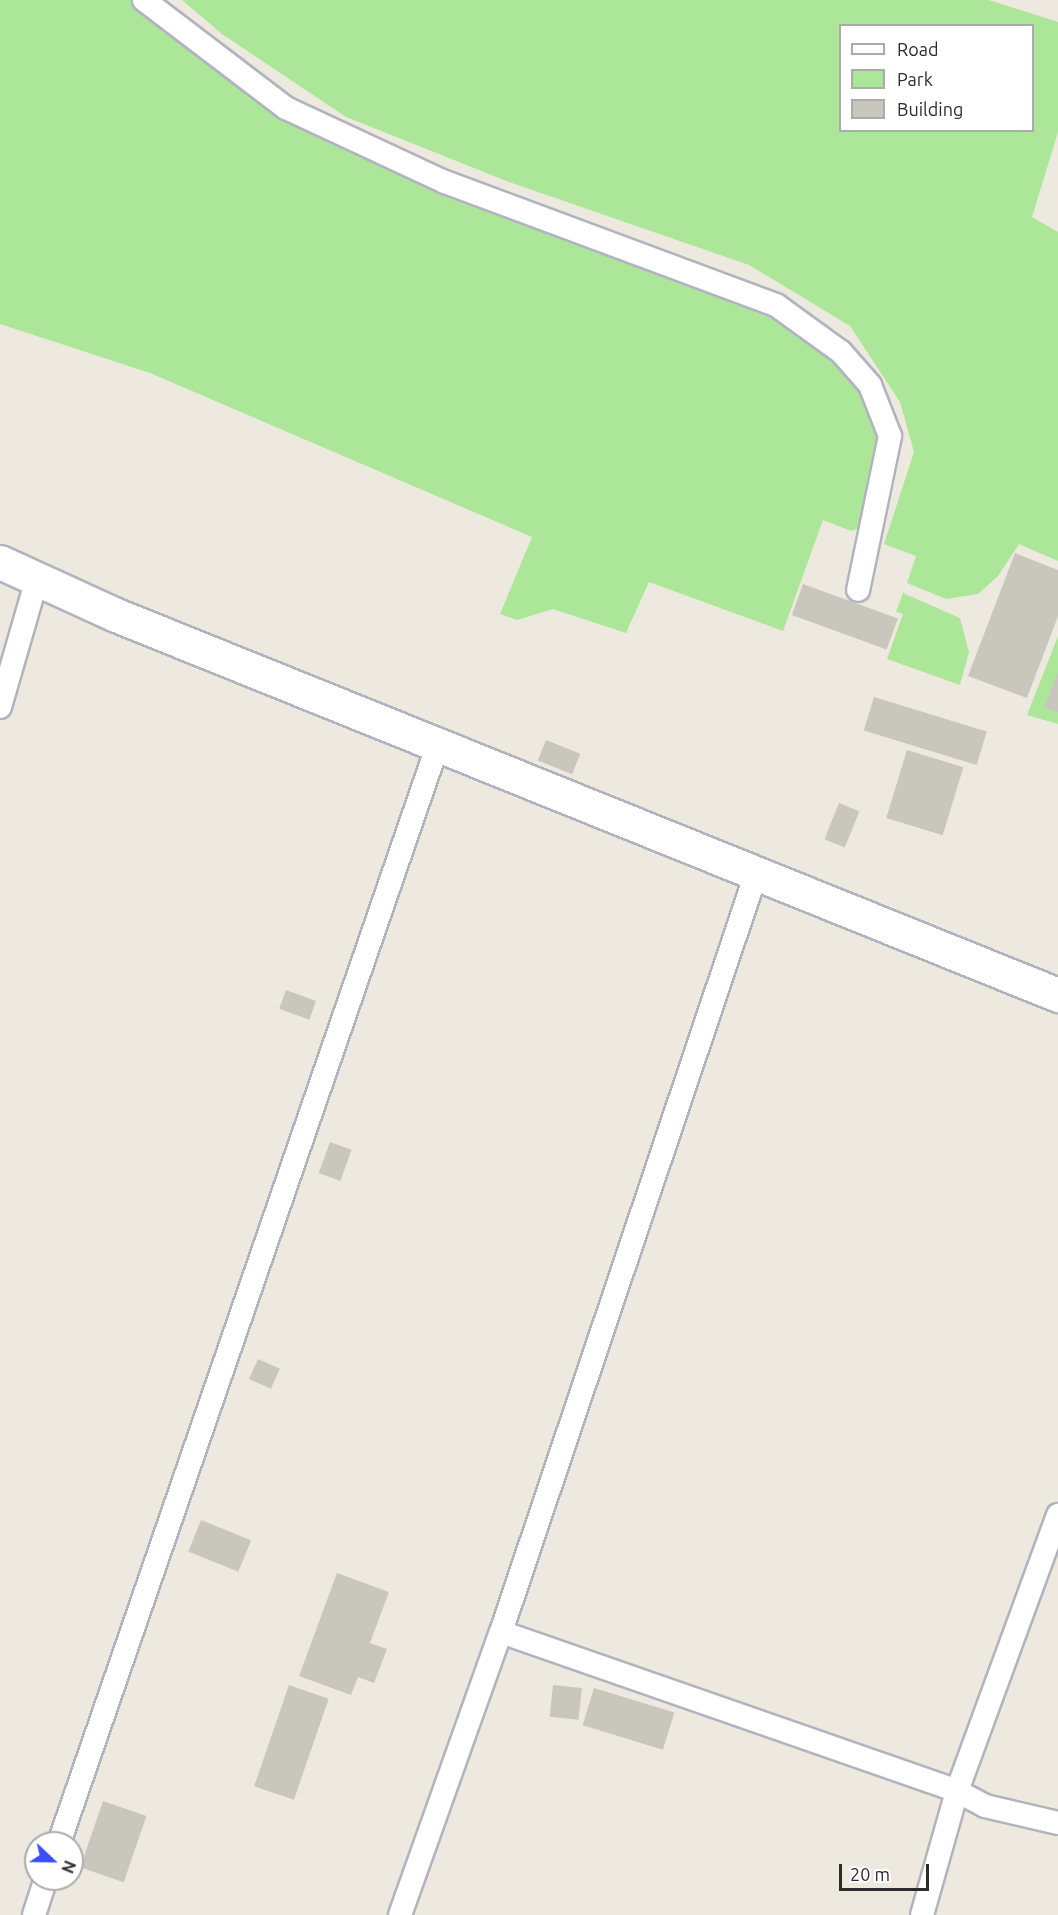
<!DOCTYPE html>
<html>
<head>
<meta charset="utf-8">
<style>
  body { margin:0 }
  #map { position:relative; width:1058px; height:1915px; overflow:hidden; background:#eee9de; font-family:Ubuntu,sans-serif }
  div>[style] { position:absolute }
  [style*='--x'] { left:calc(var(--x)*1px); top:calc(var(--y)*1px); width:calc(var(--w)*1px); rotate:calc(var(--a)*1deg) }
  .green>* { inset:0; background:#ace799 }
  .building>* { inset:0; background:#c9c7bd; transform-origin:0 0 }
  .roads { filter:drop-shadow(2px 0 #b2b3c0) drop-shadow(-2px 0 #b2b3c0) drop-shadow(0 2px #b2b3c0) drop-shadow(0 -2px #b2b3c0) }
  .street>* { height:22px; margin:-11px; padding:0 11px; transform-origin:11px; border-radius:11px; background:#fff }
  .secondary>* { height:33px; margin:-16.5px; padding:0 16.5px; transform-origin:16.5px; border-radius:16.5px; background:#fff }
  span { translate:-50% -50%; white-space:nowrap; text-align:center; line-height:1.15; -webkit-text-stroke:5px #fff; paint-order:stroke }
  .legend { position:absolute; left:839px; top:24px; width:195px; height:108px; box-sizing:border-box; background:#fff; border:2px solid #ababab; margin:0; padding:8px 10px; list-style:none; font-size:18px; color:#2c2c2c }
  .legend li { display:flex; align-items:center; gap:12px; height:30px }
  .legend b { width:30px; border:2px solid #ababab }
  .north { position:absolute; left:24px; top:1831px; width:60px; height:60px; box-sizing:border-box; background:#fff; border:2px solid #ababab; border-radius:50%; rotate:112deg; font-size:16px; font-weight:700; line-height:24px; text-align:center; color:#2c2c2c }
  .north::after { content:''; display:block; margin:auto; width:21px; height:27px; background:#3b4dff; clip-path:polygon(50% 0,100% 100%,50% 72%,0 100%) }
  .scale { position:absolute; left:839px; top:1864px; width:90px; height:27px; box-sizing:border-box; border:3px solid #2c2c2c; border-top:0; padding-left:8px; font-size:18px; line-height:21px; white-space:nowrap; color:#2c2c2c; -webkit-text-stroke:4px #fff; paint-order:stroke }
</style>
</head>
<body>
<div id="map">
  <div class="green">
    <i style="clip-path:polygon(0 0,136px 0,286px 115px,770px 311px,827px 347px,861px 388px,874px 418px,879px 444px,863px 527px,851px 531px,823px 520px,783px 631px,649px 582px,626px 633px,553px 609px,517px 620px,500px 614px,532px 537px,150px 373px,0 324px)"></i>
    <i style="clip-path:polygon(evenodd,182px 0,989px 0,1058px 22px,1058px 132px,1032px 217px,1058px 232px,1058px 561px,1019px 544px,998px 576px,978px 594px,946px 599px,907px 583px,916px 556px,884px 544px,914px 452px,900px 402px,850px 326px,749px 265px,509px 182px,346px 117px,222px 34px,182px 0,840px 26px,1032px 26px,1032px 130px,840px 130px,840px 26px)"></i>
    <i style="clip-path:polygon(903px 593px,960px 618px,969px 652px,960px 685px,887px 659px,903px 614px,896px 612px)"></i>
    <i style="clip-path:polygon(1058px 636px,1058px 724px,1027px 715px)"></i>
  </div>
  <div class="building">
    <i style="clip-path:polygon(1015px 553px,1058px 570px,1058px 616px,1027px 698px,968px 676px)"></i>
    <i style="left:803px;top:584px;width:101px;height:33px;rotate:20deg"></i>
    <i style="clip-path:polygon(1058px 672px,1058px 713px,1044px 707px)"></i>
    <i style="left:874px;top:697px;width:118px;height:35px;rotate:17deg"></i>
    <i style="left:546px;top:740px;width:37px;height:22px;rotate:22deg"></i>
    <i style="left:907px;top:750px;width:59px;height:71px;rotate:17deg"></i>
    <i style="left:839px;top:803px;width:22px;height:39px;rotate:22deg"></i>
    <i style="left:286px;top:990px;width:32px;height:20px;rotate:20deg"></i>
    <i style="left:330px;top:1142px;width:23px;height:33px;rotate:20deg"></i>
    <i style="left:258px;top:1359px;width:24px;height:22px;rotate:24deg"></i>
    <i style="left:201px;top:1520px;width:54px;height:34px;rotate:22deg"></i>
    <i style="clip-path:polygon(337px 1573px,389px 1592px,370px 1643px,387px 1649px,374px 1683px,358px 1677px,351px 1695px,299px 1676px)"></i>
    <i style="left:289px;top:1685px;width:42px;height:107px;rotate:19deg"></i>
    <i style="left:553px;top:1685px;width:29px;height:32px;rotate:6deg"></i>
    <i style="left:594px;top:1688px;width:84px;height:39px;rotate:17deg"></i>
    <i style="left:103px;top:1801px;width:46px;height:70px;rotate:19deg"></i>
  </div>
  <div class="roads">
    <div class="street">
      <i style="--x:144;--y:0;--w:178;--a:37.3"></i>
      <i style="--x:286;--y:108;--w:175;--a:25"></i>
      <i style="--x:445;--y:182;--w:353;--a:20.4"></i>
      <i style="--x:776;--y:305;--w:80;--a:35.9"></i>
      <i style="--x:841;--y:352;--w:44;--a:48.7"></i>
      <i style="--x:870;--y:385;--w:55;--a:68.6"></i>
      <i style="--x:890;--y:436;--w:157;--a:101.7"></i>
      <i style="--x:0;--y:707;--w:133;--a:-73.9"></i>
      <i style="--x:501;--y:1632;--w:483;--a:19.2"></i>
      <i style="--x:957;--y:1791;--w:32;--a:28"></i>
      <i style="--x:985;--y:1806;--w:75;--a:13.1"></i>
      <i style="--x:59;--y:1843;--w:1163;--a:-70.97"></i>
      <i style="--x:34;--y:1915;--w:38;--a:-72"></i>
      <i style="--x:400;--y:1915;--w:300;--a:-70.4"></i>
      <i style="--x:501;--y:1632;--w:803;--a:-71.41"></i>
      <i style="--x:922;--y:1915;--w:129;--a:-74.2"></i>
      <i style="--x:957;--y:1791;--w:294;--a:-69.9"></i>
    </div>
    <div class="secondary">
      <i style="--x:0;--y:562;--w:128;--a:24.6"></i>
      <i style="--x:116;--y:615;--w:1016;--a:21.97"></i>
    </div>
  </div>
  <ul class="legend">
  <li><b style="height:8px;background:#fff"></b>Road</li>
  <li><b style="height:16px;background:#ace799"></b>Park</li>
  <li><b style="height:16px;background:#c9c7bd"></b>Building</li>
  </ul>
  <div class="north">N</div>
  <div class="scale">20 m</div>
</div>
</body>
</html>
